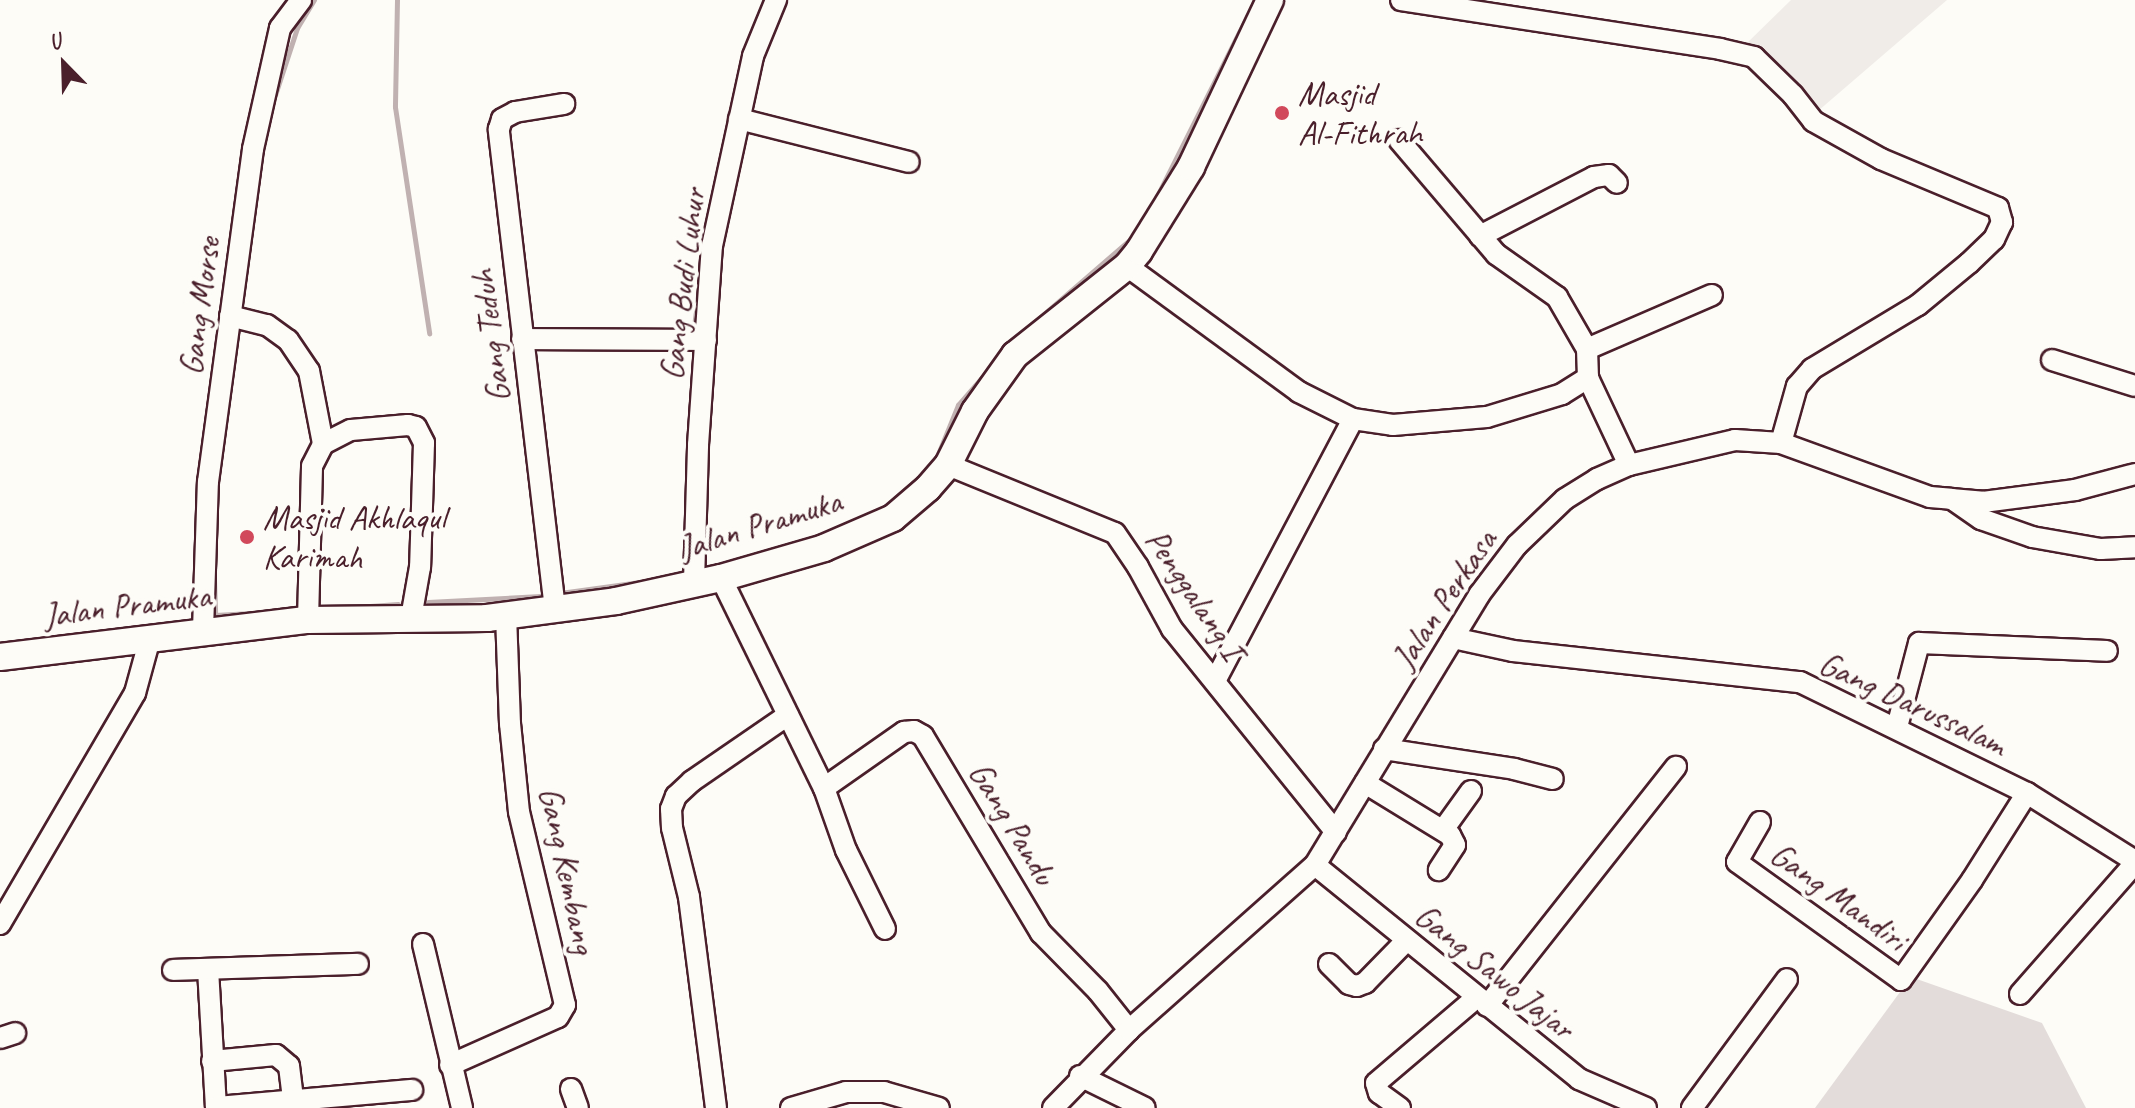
<!DOCTYPE html>
<html>
<head>
<meta charset="utf-8">
<style>
  body { margin:0 }
  #map { position:relative; width:2135px; height:1108px; overflow:hidden; background:#fdfcf7; font-family:Caveat,sans-serif }
  div>[style] { position:absolute }
  [style*='--x'] { left:calc(var(--x)*1px); top:calc(var(--y)*1px); width:calc(var(--w)*1px); rotate:calc(var(--a)*1deg) }
  .built>* { inset:0; background:#f0ece8 }
  .green>* { inset:0; background:#e3dcda }
  .stream>* { height:5px; margin:-2.5px; padding:0 2.5px; transform-origin:2.5px; border-radius:2.5px; background:#c0b1b1 }
  .roads { filter:drop-shadow(2px 0 #4a1f2b) drop-shadow(-2px 0 #4a1f2b) drop-shadow(0 2px #4a1f2b) drop-shadow(0 -2px #4a1f2b) }
  .minor>* { height:20px; margin:-10px; padding:0 10px; transform-origin:10px; border-radius:10px; background:#fdfcf7 }
  .major>* { height:26px; margin:-13px; padding:0 13px; transform-origin:13px; border-radius:13px; background:#fdfcf7 }
  .dots>* { width:22px; height:22px; translate:-50% -50%; box-sizing:border-box; border:4px solid #fdfcf7; border-radius:50% }
  span { translate:-50% -50%; white-space:nowrap; text-align:center; line-height:1.15; -webkit-text-stroke:8px #fdfcf7; paint-order:stroke }
  .poi-label { font-size:34px; color:#4a1f2b }
  .left { translate:0 -50%; text-align:left }
  .street-label { font-size:34px; color:#4a1f2b }
  .north { position:absolute; left:24px; top:24px; width:80px; height:80px; -webkit-text-stroke:6px #fdfcf7; paint-order:stroke; rotate:337deg; font-size:22px; font-weight:700; line-height:32px; text-align:center; color:#4a1f2b }
  .north::after { content:''; display:block; margin:auto; width:28px; height:36px; background:#4a1f2b; clip-path:polygon(50% 0,100% 100%,50% 72%,0 100%) }
</style>
</head>
<body>
<div id="map">
  <div class="built">
    <i style="clip-path:polygon(1791px 0,1947px 0,1818px 111px,1745px 45px)"></i>
  </div>
  <div class="green">
    <i style="clip-path:polygon(1911px 977px,2042px 1023px,2086px 1108px,1815px 1108px)"></i>
  </div>
  <div class="stream">
    <i style="--x:397;--y:0;--w:107;--a:91.1"></i>
    <i style="--x:395;--y:107;--w:229;--a:81.4"></i>
    <i style="--x:275;--y:95;--w:71;--a:-71.8"></i>
    <i style="--x:297;--y:28;--w:33;--a:-59"></i>
    <i style="--x:1152;--y:206;--w:230;--a:-63.4"></i>
    <i style="--x:1022;--y:333;--w:150;--a:-40.9"></i>
    <i style="--x:693;--y:334;--w:46;--a:-82.6"></i>
    <i style="--x:934;--y:464;--w:64;--a:-67.9"></i>
    <i style="--x:958;--y:405;--w:50;--a:-49"></i>
    <i style="--x:881;--y:511;--w:57;--a:-41.5"></i>
    <i style="--x:709;--y:567;--w:15;--a:-11"></i>
    <i style="--x:214;--y:580;--w:35;--a:88"></i>
    <i style="--x:215;--y:615;--w:55;--a:-3.1"></i>
    <i style="--x:560;--y:593;--w:88;--a:-7.9"></i>
    <i style="--x:428;--y:602;--w:113;--a:-3"></i>
    <i style="--x:356;--y:607;--w:42;--a:-4.1"></i>
  </div>
  <div class="roads">
    <div class="minor">
      <i style="--x:1401;--y:0;--w:323;--a:8.7"></i>
      <i style="--x:1720;--y:49;--w:35;--a:13"></i>
      <i style="--x:1754;--y:57;--w:54;--a:44.3"></i>
      <i style="--x:1793;--y:95;--w:33;--a:52"></i>
      <i style="--x:1813;--y:121;--w:78;--a:29.2"></i>
      <i style="--x:1881;--y:159;--w:127;--a:22.7"></i>
      <i style="--x:1998;--y:208;--w:15;--a:74"></i>
      <i style="--x:2002;--y:222;--w:19;--a:115"></i>
      <i style="--x:1994;--y:239;--w:35;--a:136"></i>
      <i style="--x:1969;--y:263;--w:66;--a:140.5"></i>
      <i style="--x:1918;--y:305;--w:124;--a:148.9"></i>
      <i style="--x:1812;--y:369;--w:23;--a:131"></i>
      <i style="--x:1797;--y:386;--w:59;--a:105.7"></i>
      <i style="--x:739;--y:119;--w:175;--a:14.2"></i>
      <i style="--x:1399;--y:140;--w:150;--a:49.6"></i>
      <i style="--x:1496;--y:254;--w:75;--a:35.2"></i>
      <i style="--x:1557;--y:297;--w:60;--a:60"></i>
      <i style="--x:1587;--y:349;--w:29;--a:88"></i>
      <i style="--x:1588;--y:378;--w:96;--a:64.8"></i>
      <i style="--x:1480;--y:236;--w:128;--a:-27.4"></i>
      <i style="--x:1594;--y:177;--w:15;--a:-8"></i>
      <i style="--x:1609;--y:175;--w:11;--a:45"></i>
      <i style="--x:1127;--y:266;--w:213;--a:36.2"></i>
      <i style="--x:1299;--y:392;--w:60;--a:26.6"></i>
      <i style="--x:1353;--y:419;--w:40;--a:8.5"></i>
      <i style="--x:1393;--y:425;--w:94;--a:-4.9"></i>
      <i style="--x:1487;--y:417;--w:78;--a:-17"></i>
      <i style="--x:1562;--y:394;--w:31;--a:-32"></i>
      <i style="--x:230;--y:316;--w:38;--a:14"></i>
      <i style="--x:267;--y:325;--w:26;--a:36"></i>
      <i style="--x:288;--y:340;--w:37;--a:56"></i>
      <i style="--x:309;--y:371;--w:74;--a:79.1"></i>
      <i style="--x:522;--y:339;--w:184;--a:0.3"></i>
      <i style="--x:1587;--y:349;--w:136;--a:-23.4"></i>
      <i style="--x:2052;--y:360;--w:87;--a:17.4"></i>
      <i style="--x:948;--y:465;--w:180;--a:22.2"></i>
      <i style="--x:1115;--y:533;--w:41;--a:55.9"></i>
      <i style="--x:1138;--y:567;--w:71;--a:61.3"></i>
      <i style="--x:1172;--y:629;--w:261;--a:51.1"></i>
      <i style="--x:1955;--y:501;--w:32;--a:35"></i>
      <i style="--x:1981;--y:519;--w:54;--a:19.4"></i>
      <i style="--x:2032;--y:537;--w:70;--a:9.9"></i>
      <i style="--x:2101;--y:549;--w:34;--a:-3"></i>
      <i style="--x:721;--y:578;--w:234;--a:63.9"></i>
      <i style="--x:824;--y:788;--w:66;--a:70.5"></i>
      <i style="--x:846;--y:850;--w:88;--a:63.7"></i>
      <i style="--x:694;--y:582;--w:137;--a:-88.3"></i>
      <i style="--x:698;--y:445;--w:199;--a:-86"></i>
      <i style="--x:712;--y:246;--w:194;--a:-77.8"></i>
      <i style="--x:753;--y:56;--w:61;--a:-67.7"></i>
      <i style="--x:555;--y:609;--w:483;--a:-96.7"></i>
      <i style="--x:499;--y:129;--w:10;--a:-73"></i>
      <i style="--x:502;--y:119;--w:15;--a:-28"></i>
      <i style="--x:515;--y:112;--w:50;--a:-9.3"></i>
      <i style="--x:308;--y:620;--w:154;--a:-88.5"></i>
      <i style="--x:312;--y:466;--w:25;--a:-63"></i>
      <i style="--x:323;--y:444;--w:31;--a:-27"></i>
      <i style="--x:351;--y:430;--w:57;--a:-5"></i>
      <i style="--x:408;--y:425;--w:8;--a:14"></i>
      <i style="--x:416;--y:427;--w:18;--a:63"></i>
      <i style="--x:424;--y:443;--w:124;--a:91.8"></i>
      <i style="--x:420;--y:567;--w:52;--a:100"></i>
      <i style="--x:203;--y:630;--w:148;--a:-88.1"></i>
      <i style="--x:208;--y:482;--w:336;--a:-82.3"></i>
      <i style="--x:253;--y:149;--w:124;--a:-77.4"></i>
      <i style="--x:280;--y:28;--w:35;--a:-53"></i>
      <i style="--x:1453;--y:638;--w:61;--a:12.2"></i>
      <i style="--x:1513;--y:651;--w:289;--a:6.2"></i>
      <i style="--x:1800;--y:682;--w:253;--a:26.1"></i>
      <i style="--x:2027;--y:793;--w:128;--a:32.2"></i>
      <i style="--x:1215;--y:681;--w:296;--a:-62.2"></i>
      <i style="--x:1897;--y:727;--w:87;--a:-75.3"></i>
      <i style="--x:1919;--y:643;--w:188;--a:2.4"></i>
      <i style="--x:1384;--y:749;--w:132;--a:8.7"></i>
      <i style="--x:1514;--y:769;--w:40;--a:14.4"></i>
      <i style="--x:1365;--y:783;--w:100;--a:31.5"></i>
      <i style="--x:1450;--y:835;--w:11;--a:63"></i>
      <i style="--x:1455;--y:845;--w:30;--a:123"></i>
      <i style="--x:824;--y:788;--w:98;--a:-35"></i>
      <i style="--x:904;--y:732;--w:10;--a:-6"></i>
      <i style="--x:914;--y:731;--w:10;--a:29"></i>
      <i style="--x:923;--y:736;--w:230;--a:59.1"></i>
      <i style="--x:1041;--y:933;--w:81;--a:45.5"></i>
      <i style="--x:1098;--y:991;--w:50;--a:51.5"></i>
      <i style="--x:1760;--y:822;--w:46;--a:119.9"></i>
      <i style="--x:1737;--y:862;--w:202;--a:35.7"></i>
      <i style="--x:1901;--y:980;--w:123;--a:-54.6"></i>
      <i style="--x:1972;--y:880;--w:103;--a:-57.7"></i>
      <i style="--x:1443;--y:830;--w:48;--a:-54.3"></i>
      <i style="--x:1315;--y:865;--w:340;--a:39"></i>
      <i style="--x:1579;--y:1079;--w:73;--a:23.4"></i>
      <i style="--x:0;--y:924;--w:268;--a:-59.7"></i>
      <i style="--x:135;--y:693;--w:57;--a:-74.7"></i>
      <i style="--x:423;--y:944;--w:169;--a:76.6"></i>
      <i style="--x:1329;--y:964;--w:28;--a:45"></i>
      <i style="--x:1349;--y:984;--w:8;--a:14"></i>
      <i style="--x:1357;--y:986;--w:9;--a:-21"></i>
      <i style="--x:1365;--y:983;--w:59;--a:-45.7"></i>
      <i style="--x:208;--y:969;--w:139;--a:86.7"></i>
      <i style="--x:173;--y:970;--w:185;--a:-1.9"></i>
      <i style="--x:2020;--y:994;--w:174;--a:-48.7"></i>
      <i style="--x:1487;--y:1006;--w:305;--a:-51.7"></i>
      <i style="--x:0;--y:1038;--w:16;--a:-18"></i>
      <i style="--x:212;--y:1061;--w:64;--a:-5.4"></i>
      <i style="--x:276;--y:1055;--w:17;--a:40"></i>
      <i style="--x:289;--y:1066;--w:32;--a:83"></i>
      <i style="--x:450;--y:1065;--w:118;--a:-24"></i>
      <i style="--x:558;--y:1017;--w:14;--a:-60"></i>
      <i style="--x:565;--y:1005;--w:198;--a:-103.4"></i>
      <i style="--x:519;--y:812;--w:88;--a:-95.8"></i>
      <i style="--x:510;--y:724;--w:108;--a:-92.1"></i>
      <i style="--x:1080;--y:1076;--w:72;--a:26.2"></i>
      <i style="--x:571;--y:1089;--w:20;--a:70"></i>
      <i style="--x:216;--y:1107;--w:197;--a:-5"></i>
      <i style="--x:716;--y:1108;--w:213;--a:-97.3"></i>
      <i style="--x:689;--y:897;--w:71;--a:-103.8"></i>
      <i style="--x:672;--y:828;--w:19;--a:-93"></i>
      <i style="--x:671;--y:809;--w:14;--a:-69"></i>
      <i style="--x:676;--y:796;--w:22;--a:-43"></i>
      <i style="--x:692;--y:781;--w:116;--a:-34.5"></i>
      <i style="--x:791;--y:1108;--w:57;--a:-16.2"></i>
      <i style="--x:846;--y:1092;--w:38;--a:0"></i>
      <i style="--x:884;--y:1092;--w:57;--a:16.2"></i>
      <i style="--x:1053;--y:1108;--w:109;--a:-45.7"></i>
      <i style="--x:1129;--y:1030;--w:249;--a:-41.6"></i>
      <i style="--x:1315;--y:865;--w:316;--a:-58.7"></i>
      <i style="--x:1479;--y:595;--w:63;--a:-52.8"></i>
      <i style="--x:1517;--y:545;--w:66;--a:-43.8"></i>
      <i style="--x:1565;--y:499;--w:38;--a:-32"></i>
      <i style="--x:1597;--y:479;--w:35;--a:-24"></i>
      <i style="--x:1629;--y:465;--w:109;--a:-13.3"></i>
      <i style="--x:1735;--y:440;--w:46;--a:3.7"></i>
      <i style="--x:1781;--y:443;--w:158;--a:19.9"></i>
      <i style="--x:1930;--y:497;--w:21;--a:5"></i>
      <i style="--x:1951;--y:499;--w:32;--a:5"></i>
      <i style="--x:1983;--y:502;--w:93;--a:-7.4"></i>
      <i style="--x:2075;--y:490;--w:62;--a:-14.9"></i>
      <i style="--x:1400;--y:1108;--w:26;--a:-144"></i>
      <i style="--x:1379;--y:1093;--w:10;--a:-107"></i>
      <i style="--x:1376;--y:1083;--w:131;--a:-40.4"></i>
      <i style="--x:1692;--y:1108;--w:160;--a:-53.6"></i>
    </div>
    <div class="major">
      <i style="--x:0;--y:657;--w:310;--a:-6.9"></i>
      <i style="--x:308;--y:620;--w:179;--a:-0.6"></i>
      <i style="--x:487;--y:618;--w:130;--a:-7.5"></i>
      <i style="--x:616;--y:601;--w:107;--a:-12.4"></i>
      <i style="--x:721;--y:578;--w:107;--a:-16.2"></i>
      <i style="--x:824;--y:548;--w:75;--a:-23.5"></i>
      <i style="--x:893;--y:518;--w:46;--a:-40.6"></i>
      <i style="--x:928;--y:488;--w:30;--a:-49"></i>
      <i style="--x:948;--y:465;--w:60;--a:-63.4"></i>
      <i style="--x:975;--y:411;--w:69;--a:-54.5"></i>
      <i style="--x:1015;--y:355;--w:143;--a:-38.5"></i>
      <i style="--x:1127;--y:266;--w:19;--a:-51"></i>
      <i style="--x:1139;--y:251;--w:99;--a:-58.2"></i>
      <i style="--x:1191;--y:167;--w:185;--a:-64.7"></i>
    </div>
  </div>
  <div class="dots">
    <i style="left:1282px;top:113px;background:#d1495b"></i>
    <i style="left:247px;top:537px;background:#d1495b"></i>
  </div>
  <div class="poi-label">
    <span class="left" style="left:1298px;top:113px">Masjid<br>Al-Fithrah</span>
    <span class="left" style="left:263px;top:537px">Masjid Akhlaqul<br>Karimah</span>
  </div>
  <div class="street-label">
    <span style="left:682px;top:284px;rotate:-83deg">Gang Budi Luhur</span>
    <span style="left:199px;top:306px;rotate:-82deg">Gang Morse</span>
    <span style="left:490px;top:336px;rotate:-97deg">Gang Teduh</span>
    <span style="left:760px;top:524px;rotate:-17deg">Jalan Pramuka</span>
    <span style="left:1195px;top:594px;rotate:56deg">Penggalang I</span>
    <span style="left:1444px;top:599px;rotate:-56deg">Jalan Perkasa</span>
    <span style="left:127px;top:605px;rotate:-7deg">Jalan Pramuka</span>
    <span style="left:1913px;top:703px;rotate:25deg">Gang Darussalam</span>
    <span style="left:1013px;top:823px;rotate:59deg">Gang Pandu</span>
    <span style="left:568px;top:870px;rotate:78deg">Gang Kembang</span>
    <span style="left:1839px;top:896px;rotate:36deg">Gang Mandiri</span>
    <span style="left:1495px;top:971px;rotate:39deg">Gang Sawo Jajar</span>
  </div>
  <div class="north">U</div>
</div>
</body>
</html>
